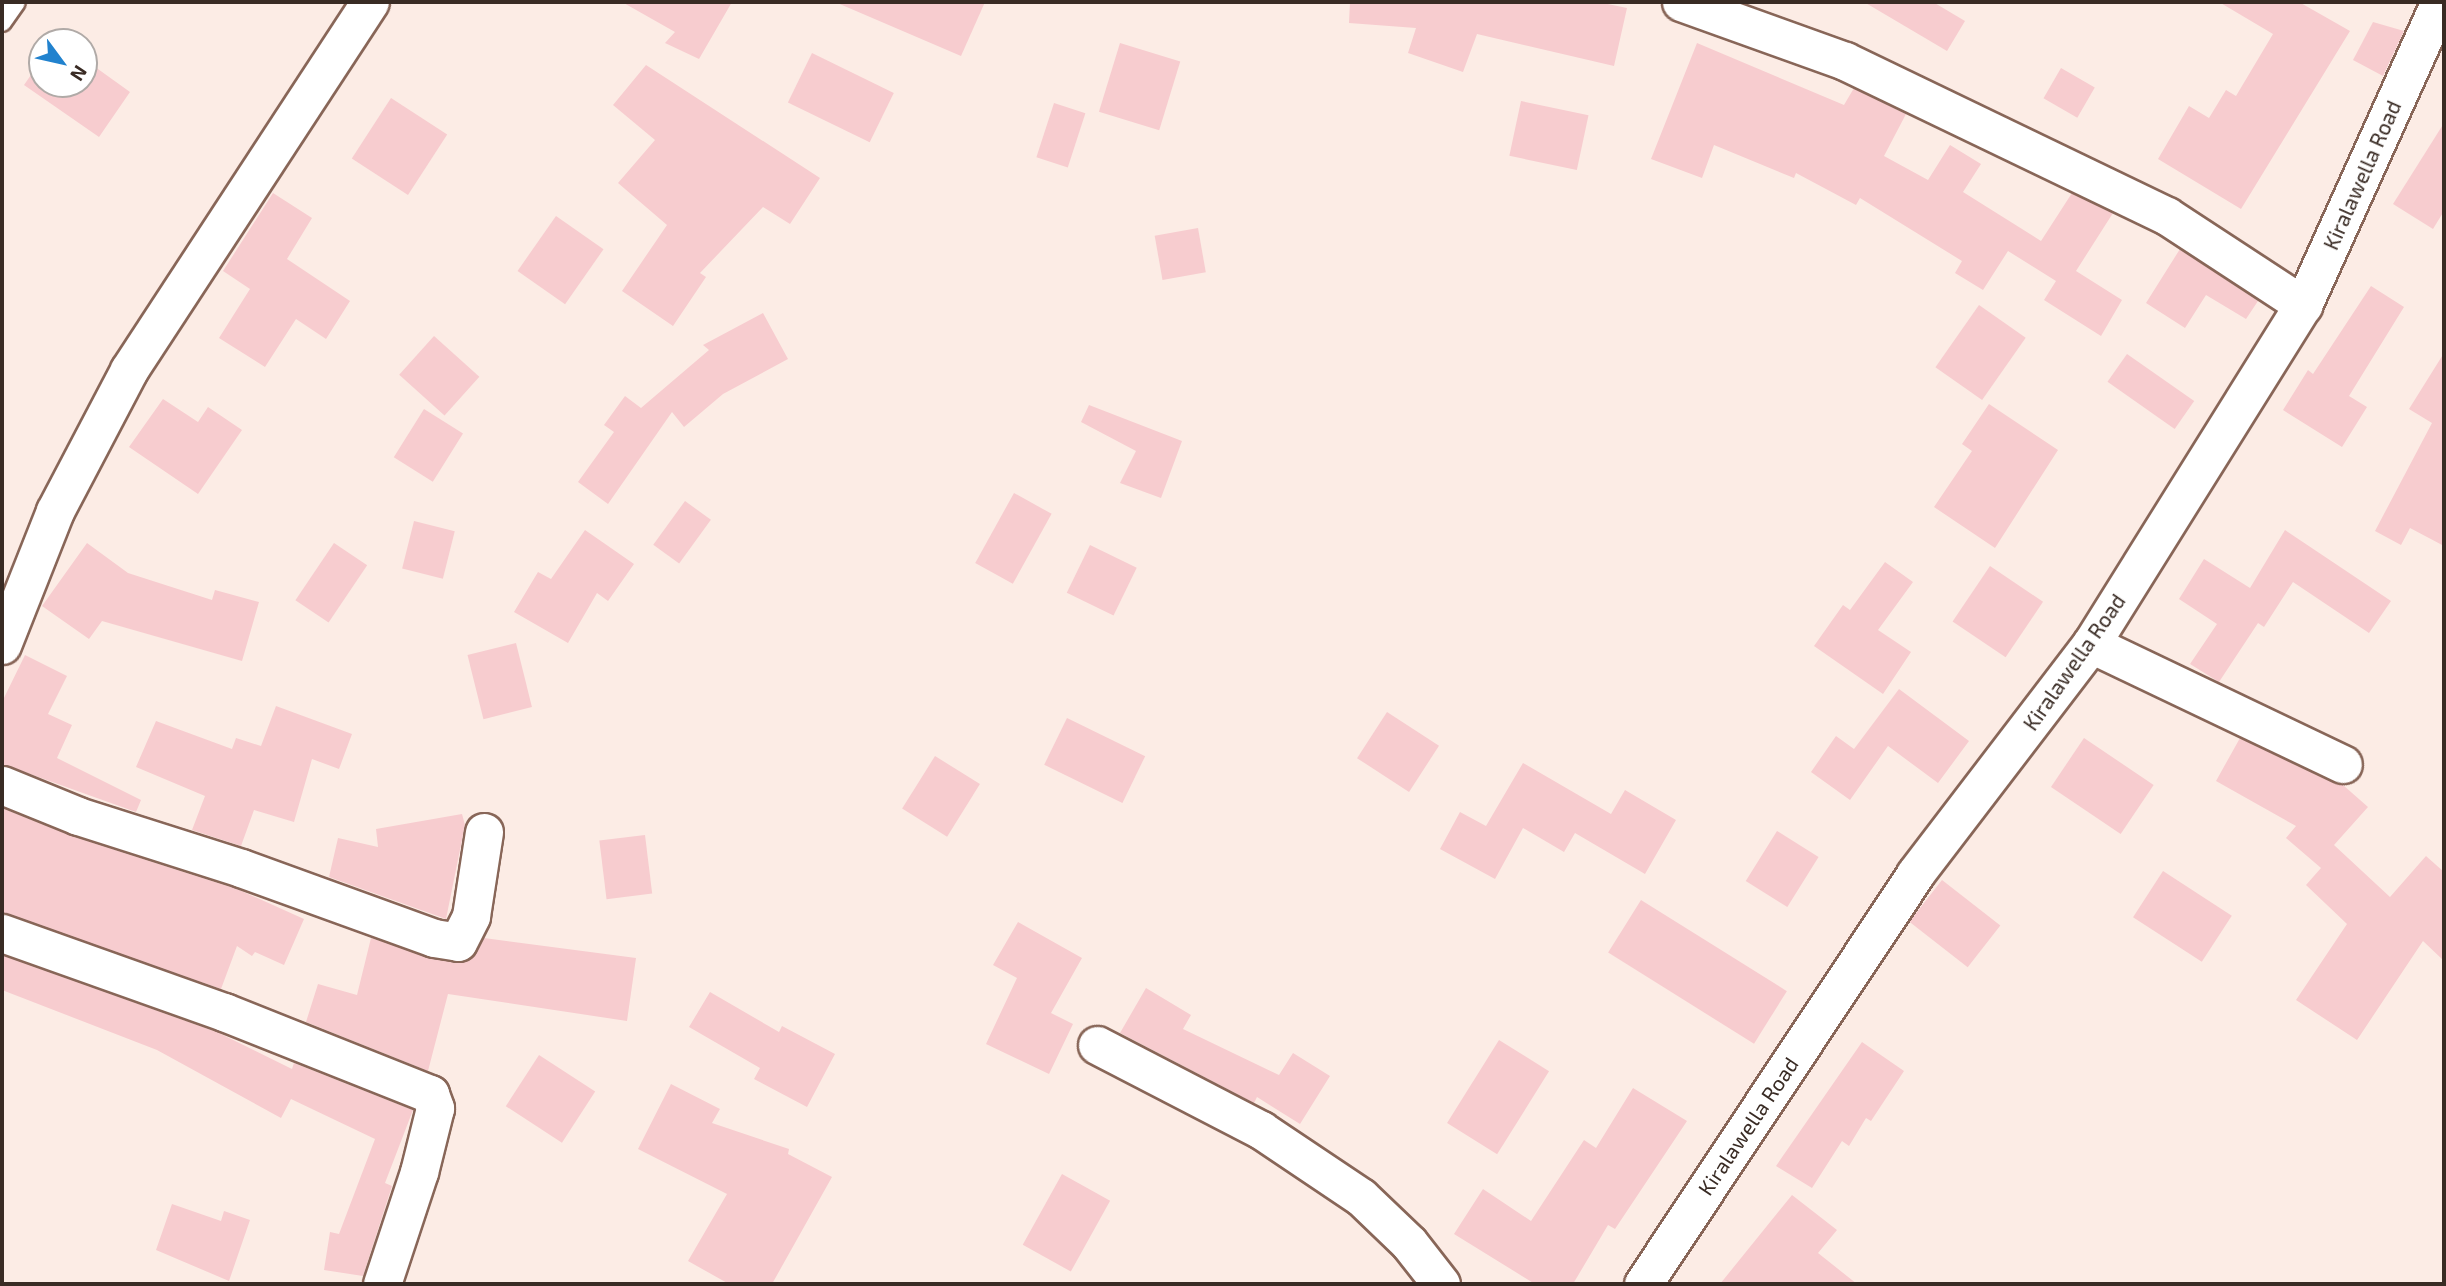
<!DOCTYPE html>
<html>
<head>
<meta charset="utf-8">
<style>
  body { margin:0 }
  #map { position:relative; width:2446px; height:1286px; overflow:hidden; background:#fcece5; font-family:"Exo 2",sans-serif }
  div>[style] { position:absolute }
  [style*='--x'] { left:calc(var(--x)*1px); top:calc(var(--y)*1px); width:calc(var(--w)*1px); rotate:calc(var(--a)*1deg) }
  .building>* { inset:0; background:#f7cccf; transform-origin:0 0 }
  .roads { filter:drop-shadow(2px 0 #886658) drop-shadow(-2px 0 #886658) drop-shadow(0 2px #886658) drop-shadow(0 -2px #886658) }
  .service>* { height:18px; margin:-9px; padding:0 9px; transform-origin:9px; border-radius:9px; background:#fff }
  .minor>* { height:37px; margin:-18.5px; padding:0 18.5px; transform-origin:18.5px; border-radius:18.5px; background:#fff }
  span { translate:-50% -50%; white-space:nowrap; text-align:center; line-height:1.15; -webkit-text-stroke:7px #fff; paint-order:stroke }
  .street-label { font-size:21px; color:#392b24 }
  .frame { position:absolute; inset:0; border:4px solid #392b24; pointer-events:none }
  .north { position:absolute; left:28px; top:28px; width:70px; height:70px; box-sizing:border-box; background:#fff; border:2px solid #b0aaa7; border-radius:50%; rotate:123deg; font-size:19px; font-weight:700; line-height:28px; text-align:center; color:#392b24 }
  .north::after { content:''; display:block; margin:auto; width:24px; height:32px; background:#2182ce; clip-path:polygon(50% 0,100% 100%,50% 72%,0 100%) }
</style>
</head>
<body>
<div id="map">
  <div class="building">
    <i style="clip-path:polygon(622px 2px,732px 2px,699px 59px,665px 43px,675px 32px)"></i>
    <i style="clip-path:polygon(835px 2px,985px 2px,961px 56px)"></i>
    <i style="clip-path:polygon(1350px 2px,1598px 2px,1627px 8px,1614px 66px,1477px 34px,1463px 72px,1408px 53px,1416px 28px,1349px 23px)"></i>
    <i style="clip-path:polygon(1864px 2px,1933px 2px,1965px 21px,1947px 51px)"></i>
    <i style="clip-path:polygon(2219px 2px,2299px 2px,2350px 31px,2241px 209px,2158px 159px,2189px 106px,2209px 118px,2226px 90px,2236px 96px,2273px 34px)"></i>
    <i style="clip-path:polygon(2373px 22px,2404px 31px,2383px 76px,2353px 60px)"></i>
    <i style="left:1120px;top:43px;width:63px;height:72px;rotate:17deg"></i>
    <i style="clip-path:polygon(1697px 43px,1844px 105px,1854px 88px,1906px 114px,1884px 156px,1928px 180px,1950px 145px,1981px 164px,1963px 192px,2041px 241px,2072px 193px,2113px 213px,2076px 271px,2122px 300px,2101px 336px,2044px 300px,2056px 281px,2008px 251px,1983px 290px,1955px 273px,1962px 261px,1860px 198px,1856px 205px,1796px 173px,1794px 178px,1714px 145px,1702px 178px,1651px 159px)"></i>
    <i style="left:812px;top:53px;width:91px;height:55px;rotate:26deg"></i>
    <i style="clip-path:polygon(42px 59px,42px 84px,84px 84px,84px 59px,130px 92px,99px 137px,24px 85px)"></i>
    <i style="clip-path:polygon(646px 65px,820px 178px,790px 224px,763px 207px,700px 273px,706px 277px,673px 326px,622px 291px,667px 225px,618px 183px,655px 140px,613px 105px)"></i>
    <i style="left:2061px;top:68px;width:39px;height:35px;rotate:30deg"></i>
    <i style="left:391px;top:98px;width:67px;height:72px;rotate:33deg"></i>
    <i style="left:1521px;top:101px;width:69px;height:56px;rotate:12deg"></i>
    <i style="left:1054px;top:103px;width:33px;height:57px;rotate:18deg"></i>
    <i style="clip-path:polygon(2444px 123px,2444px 211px,2433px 229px,2393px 204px)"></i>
    <i style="clip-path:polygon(273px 193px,312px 218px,287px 259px,350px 301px,326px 339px,296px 319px,265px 367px,219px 338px,250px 289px,223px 271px)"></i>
    <i style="left:556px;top:216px;width:58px;height:67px;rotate:35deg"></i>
    <i style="left:1198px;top:228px;width:45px;height:44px;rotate:80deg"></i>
    <i style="clip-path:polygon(2180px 249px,2258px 301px,2246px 319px,2206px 295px,2185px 328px,2146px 303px)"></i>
    <i style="clip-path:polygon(2371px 286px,2404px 307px,2349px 396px,2367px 407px,2342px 447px,2283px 410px,2308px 370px,2313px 374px)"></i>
    <i style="left:1979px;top:305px;width:57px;height:76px;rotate:35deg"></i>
    <i style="clip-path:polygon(763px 313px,788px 359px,723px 394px,684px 427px,672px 412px,608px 504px,578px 482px,614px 432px,604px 425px,625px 396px,641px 408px,709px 350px,703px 345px)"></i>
    <i style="left:434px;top:336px;width:61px;height:52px;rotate:42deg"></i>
    <i style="clip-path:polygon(2444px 353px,2444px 546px,2410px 528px,2401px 545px,2375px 531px,2432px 423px,2409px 409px)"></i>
    <i style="left:2127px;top:354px;width:82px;height:34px;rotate:35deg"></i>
    <i style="clip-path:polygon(163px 399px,198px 422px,208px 407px,242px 430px,198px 494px,129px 447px)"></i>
    <i style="clip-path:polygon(1989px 404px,2058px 450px,1995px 548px,1934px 507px,1972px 451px,1962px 444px)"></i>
    <i style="clip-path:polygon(1089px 405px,1182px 441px,1161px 498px,1120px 483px,1136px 451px,1081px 422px)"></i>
    <i style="left:424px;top:409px;width:46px;height:57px;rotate:32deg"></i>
    <i style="left:1014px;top:493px;width:43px;height:80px;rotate:29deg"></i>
    <i style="left:685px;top:501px;width:32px;height:54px;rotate:36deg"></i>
    <i style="left:414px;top:521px;width:42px;height:49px;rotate:14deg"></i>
    <i style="clip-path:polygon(585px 530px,634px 564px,608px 601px,597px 593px,568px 643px,514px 612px,538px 572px,551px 579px)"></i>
    <i style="clip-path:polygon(2285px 530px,2391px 601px,2369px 633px,2293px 582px,2264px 627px,2258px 623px,2219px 682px,2190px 664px,2217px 624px,2179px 599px,2204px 559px,2250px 588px)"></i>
    <i style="clip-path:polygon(87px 543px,128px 573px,212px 600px,215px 590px,259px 602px,242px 661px,102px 621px,89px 639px,42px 606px)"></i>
    <i style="left:334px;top:543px;width:40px;height:69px;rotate:34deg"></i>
    <i style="left:1090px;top:545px;width:52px;height:53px;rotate:26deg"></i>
    <i style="clip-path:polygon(1885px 562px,1913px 582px,1878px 630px,1911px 652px,1883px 694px,1814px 646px,1843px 605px,1850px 610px)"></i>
    <i style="left:1990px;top:566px;width:64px;height:67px;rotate:34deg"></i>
    <i style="left:516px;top:643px;width:66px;height:50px;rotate:76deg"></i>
    <i style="clip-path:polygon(25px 655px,67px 676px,48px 714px,72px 725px,57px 758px,141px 800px,136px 812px,2px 764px,2px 702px)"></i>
    <i style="clip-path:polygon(1899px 689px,1969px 741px,1938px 783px,1888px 746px,1850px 800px,1811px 772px,1836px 736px,1854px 749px)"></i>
    <i style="clip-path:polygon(276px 706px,352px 734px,339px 769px,312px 759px,294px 822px,254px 810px,241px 846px,192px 830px,205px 796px,136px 767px,156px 721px,232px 749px,236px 738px,261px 746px)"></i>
    <i style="left:1387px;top:712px;width:62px;height:55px;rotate:33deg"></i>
    <i style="left:1067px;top:718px;width:87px;height:52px;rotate:26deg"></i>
    <i style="left:2084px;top:738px;width:84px;height:59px;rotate:34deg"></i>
    <i style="clip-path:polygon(2240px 738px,2343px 785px,2368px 807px,2334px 845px,2390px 897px,2426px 856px,2444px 872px,2444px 961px,2423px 941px,2357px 1040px,2296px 1000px,2347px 924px,2306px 885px,2321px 868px,2286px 838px,2296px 826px,2216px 781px)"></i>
    <i style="left:935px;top:756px;width:53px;height:62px;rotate:32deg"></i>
    <i style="clip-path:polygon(1523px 763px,1611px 814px,1625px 790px,1676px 820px,1645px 874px,1575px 833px,1564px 852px,1523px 828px,1495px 879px,1440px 849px,1460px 812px,1486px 826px)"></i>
    <i style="clip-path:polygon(2px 808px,72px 836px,237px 889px,304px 919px,284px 965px,255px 952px,252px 956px,237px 946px,221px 989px,2px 913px)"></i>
    <i style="clip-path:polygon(462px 814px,465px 825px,446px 919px,329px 877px,338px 838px,378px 847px,376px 829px)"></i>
    <i style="left:1777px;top:831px;width:49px;height:59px;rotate:32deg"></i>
    <i style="left:645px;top:835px;width:59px;height:46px;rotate:83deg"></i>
    <i style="left:2163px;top:871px;width:82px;height:55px;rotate:33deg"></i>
    <i style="left:1942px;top:880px;width:74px;height:53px;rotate:38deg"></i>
    <i style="left:1641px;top:900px;width:172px;height:62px;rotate:32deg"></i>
    <i style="clip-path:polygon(1018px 922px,1082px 958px,1051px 1013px,1073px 1024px,1049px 1074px,986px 1044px,1017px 978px,993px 965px)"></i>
    <i style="clip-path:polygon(371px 938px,455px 963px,468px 960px,484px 938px,636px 958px,627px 1021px,448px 994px,428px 1071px,306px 1022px,318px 984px,357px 995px)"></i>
    <i style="clip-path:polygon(2px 955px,217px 1032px,292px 1069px,294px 1063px,413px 1110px,385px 1183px,392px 1186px,363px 1276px,324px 1270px,330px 1232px,339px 1234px,375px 1139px,291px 1099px,281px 1118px,157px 1050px,2px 990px)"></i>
    <i style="clip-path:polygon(1146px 988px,1191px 1015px,1183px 1029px,1279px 1075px,1293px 1053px,1330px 1076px,1300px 1124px,1257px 1097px,1254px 1103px,1120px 1033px)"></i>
    <i style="clip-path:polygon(710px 992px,779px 1032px,782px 1026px,835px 1054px,807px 1107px,754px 1079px,760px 1068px,689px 1027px)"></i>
    <i style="left:1499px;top:1040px;width:59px;height:98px;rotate:32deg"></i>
    <i style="clip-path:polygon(1862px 1042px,1904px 1071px,1871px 1121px,1866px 1118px,1849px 1146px,1842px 1141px,1812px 1188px,1776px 1166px)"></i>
    <i style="left:539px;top:1055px;width:67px;height:61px;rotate:33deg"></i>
    <i style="clip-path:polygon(671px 1084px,720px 1109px,712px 1123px,789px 1149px,788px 1154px,832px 1177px,772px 1284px,729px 1284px,688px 1261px,727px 1194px,638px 1149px)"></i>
    <i style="clip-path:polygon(1633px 1088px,1687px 1121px,1615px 1229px,1608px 1225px,1573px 1284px,1535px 1284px,1454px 1234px,1483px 1189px,1531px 1221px,1584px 1140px,1596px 1148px)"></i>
    <i style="left:1062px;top:1174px;width:55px;height:81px;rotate:29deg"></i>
    <i style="clip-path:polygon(1792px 1195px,1837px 1230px,1818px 1253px,1857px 1284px,1720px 1284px)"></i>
    <i style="clip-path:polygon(172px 1204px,221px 1221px,224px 1211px,250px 1220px,229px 1281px,156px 1250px)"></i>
  </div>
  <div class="roads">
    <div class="service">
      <i style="--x:2;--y:22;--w:24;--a:-55"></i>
    </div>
    <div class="minor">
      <i style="--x:1681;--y:2;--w:174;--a:19.8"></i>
      <i style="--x:1845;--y:61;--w:357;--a:25.7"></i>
      <i style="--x:2167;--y:216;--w:163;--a:33.2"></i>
      <i style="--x:2091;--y:644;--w:279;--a:25.5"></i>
      <i style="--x:2;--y:645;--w:144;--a:-68.4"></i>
      <i style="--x:55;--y:511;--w:159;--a:-62.3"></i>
      <i style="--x:129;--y:370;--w:440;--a:-56.8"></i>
      <i style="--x:2;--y:785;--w:82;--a:22.2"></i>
      <i style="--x:78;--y:816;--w:171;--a:17.7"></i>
      <i style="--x:241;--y:868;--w:205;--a:19.9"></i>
      <i style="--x:434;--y:938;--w:24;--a:9"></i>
      <i style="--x:458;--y:942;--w:29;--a:-63"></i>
      <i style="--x:471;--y:916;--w:85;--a:-81.2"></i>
      <i style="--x:2;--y:933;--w:236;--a:19.6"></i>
      <i style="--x:224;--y:1012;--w:222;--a:21.7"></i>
      <i style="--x:430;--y:1094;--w:15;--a:70"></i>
      <i style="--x:435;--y:1108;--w:66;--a:104"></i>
      <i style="--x:419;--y:1172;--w:118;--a:108.3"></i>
      <i style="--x:1097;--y:1045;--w:185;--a:27.4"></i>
      <i style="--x:1261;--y:1130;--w:120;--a:33.8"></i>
      <i style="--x:1361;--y:1197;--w:66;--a:43.8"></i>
      <i style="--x:1409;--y:1243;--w:52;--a:52"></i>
      <i style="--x:1643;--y:1284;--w:492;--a:-56.4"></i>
      <i style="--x:1915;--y:874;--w:290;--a:-52.6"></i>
      <i style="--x:2091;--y:644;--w:400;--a:-58"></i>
      <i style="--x:2303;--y:305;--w:333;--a:-65.7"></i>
    </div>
  </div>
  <div class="street-label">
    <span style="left:2362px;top:175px;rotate:-66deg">Kiralawella Road</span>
    <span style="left:2074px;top:662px;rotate:-55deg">Kiralawella Road</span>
    <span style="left:1748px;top:1126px;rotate:-56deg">Kiralawella Road</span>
  </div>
  <div class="frame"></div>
  <div class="north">N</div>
</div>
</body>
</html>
